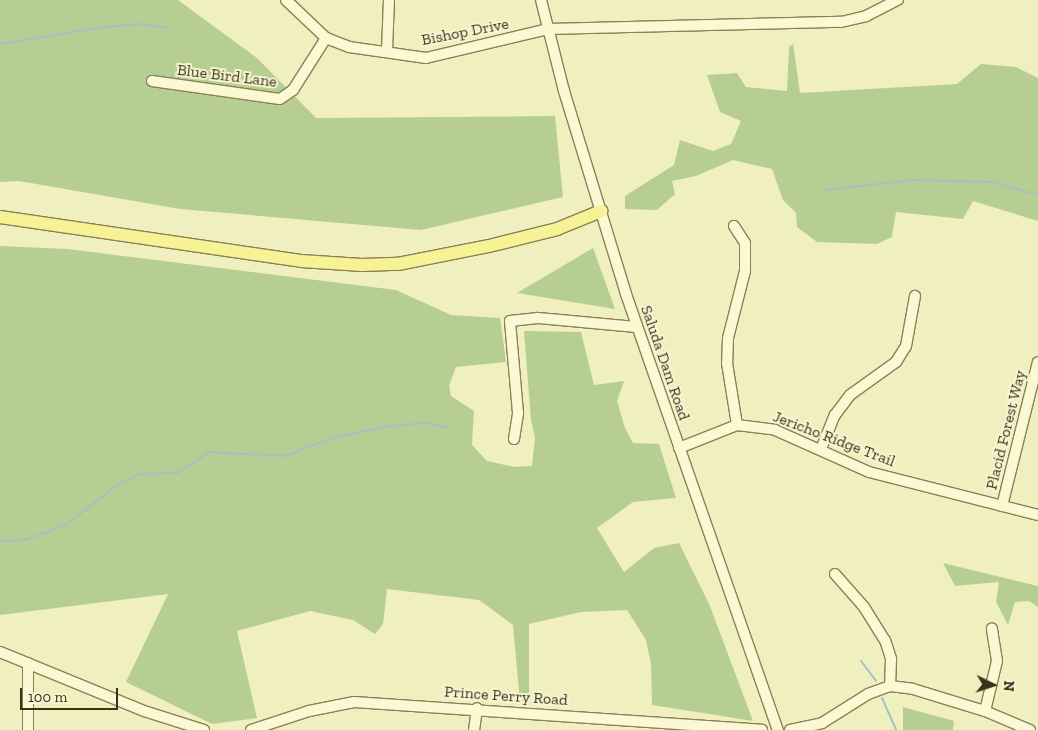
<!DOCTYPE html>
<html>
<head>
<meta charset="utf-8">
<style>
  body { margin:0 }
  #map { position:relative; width:1038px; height:730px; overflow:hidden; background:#f0efc0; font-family:"Zilla Slab",serif }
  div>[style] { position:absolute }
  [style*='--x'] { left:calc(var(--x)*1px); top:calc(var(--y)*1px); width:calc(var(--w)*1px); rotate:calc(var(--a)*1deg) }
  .green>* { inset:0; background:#b7ce93 }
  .stream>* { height:2px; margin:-1px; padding:0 1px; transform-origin:1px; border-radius:1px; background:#a3c2c1 }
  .roads { filter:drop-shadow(1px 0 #8a8057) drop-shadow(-1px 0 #8a8057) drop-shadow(0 1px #8a8057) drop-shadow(0 -1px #8a8057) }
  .minor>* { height:10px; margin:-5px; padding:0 5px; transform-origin:5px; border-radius:5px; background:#faf9d3 }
  .major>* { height:12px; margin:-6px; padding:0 6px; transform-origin:6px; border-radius:6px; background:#f6f295 }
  span { translate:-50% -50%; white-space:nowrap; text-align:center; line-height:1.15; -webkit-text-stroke:4px #f7f6d0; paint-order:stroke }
  .street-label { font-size:16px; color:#39321c }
  .north { position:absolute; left:968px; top:660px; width:50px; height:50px; -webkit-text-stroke:4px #f7f6d0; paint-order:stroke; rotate:94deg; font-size:14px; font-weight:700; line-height:20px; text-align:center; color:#39321c }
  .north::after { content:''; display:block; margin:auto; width:18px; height:22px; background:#39321c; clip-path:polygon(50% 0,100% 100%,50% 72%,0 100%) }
  .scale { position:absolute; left:20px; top:688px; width:98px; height:22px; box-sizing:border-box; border:2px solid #39321c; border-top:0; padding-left:6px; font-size:15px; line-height:18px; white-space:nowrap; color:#39321c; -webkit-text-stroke:4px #f7f6d0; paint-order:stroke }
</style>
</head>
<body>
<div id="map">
  <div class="green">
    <i style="clip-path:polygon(0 0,178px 0,257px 58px,316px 118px,555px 116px,563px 197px,421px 230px,180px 209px,19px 181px,0 182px)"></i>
    <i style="clip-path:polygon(793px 44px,800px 93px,957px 84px,981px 64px,1016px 67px,1038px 78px,1038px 221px,973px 201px,963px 219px,896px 212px,892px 237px,877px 244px,817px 242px,797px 227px,796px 213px,783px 200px,772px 169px,733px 160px,696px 176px,672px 181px,675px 194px,657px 210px,625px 209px,625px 196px,674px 165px,680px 140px,713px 151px,731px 144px,741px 121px,720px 112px,707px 75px,737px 73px,746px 87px,787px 91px,789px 47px)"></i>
    <i style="clip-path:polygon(0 246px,67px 249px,396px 290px,451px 315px,500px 318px,506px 362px,456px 367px,449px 386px,451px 396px,474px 411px,472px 445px,487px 461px,515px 467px,532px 466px,535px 438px,531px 420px,524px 331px,581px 332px,594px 385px,624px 381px,617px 401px,625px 428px,633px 443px,659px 444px,676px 498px,633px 502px,597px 528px,624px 572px,654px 548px,679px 543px,710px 606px,753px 721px,652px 705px,651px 664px,646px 640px,627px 610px,581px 612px,529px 624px,529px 700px,520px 702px,513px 625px,479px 600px,387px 589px,383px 624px,375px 634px,353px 620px,310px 611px,237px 631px,257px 718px,212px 724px,126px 682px,168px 594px,0 615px)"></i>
    <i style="clip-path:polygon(593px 248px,615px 309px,517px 293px)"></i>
    <i style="clip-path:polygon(943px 563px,1038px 586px,1038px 607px,1029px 601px,1015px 602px,1008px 625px,996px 602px,999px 582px,955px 586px)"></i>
    <i style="clip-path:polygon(903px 707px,954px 721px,953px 730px,903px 730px)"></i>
  </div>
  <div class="stream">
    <i style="--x:0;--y:44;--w:105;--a:-9.3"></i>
    <i style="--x:104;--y:27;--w:34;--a:-5"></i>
    <i style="--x:138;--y:24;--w:31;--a:7"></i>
    <i style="--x:825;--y:190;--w:88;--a:-6.6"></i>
    <i style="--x:912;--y:180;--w:81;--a:1.4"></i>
    <i style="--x:993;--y:182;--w:47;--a:16.1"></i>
    <i style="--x:0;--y:541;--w:25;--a:-2"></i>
    <i style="--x:25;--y:540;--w:44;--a:-20.1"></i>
    <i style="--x:66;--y:525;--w:70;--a:-38"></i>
    <i style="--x:121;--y:482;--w:21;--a:-23"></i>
    <i style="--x:140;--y:474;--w:38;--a:-2"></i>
    <i style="--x:178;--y:473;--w:37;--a:-34"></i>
    <i style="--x:209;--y:452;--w:76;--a:3"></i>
    <i style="--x:285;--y:456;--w:51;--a:-20.6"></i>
    <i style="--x:333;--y:438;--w:56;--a:-12.3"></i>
    <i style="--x:388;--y:426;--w:40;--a:-4.3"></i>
    <i style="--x:428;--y:423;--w:23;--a:13"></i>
    <i style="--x:861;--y:661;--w:25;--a:53"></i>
    <i style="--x:882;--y:698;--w:35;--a:66"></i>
  </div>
  <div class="roads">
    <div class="minor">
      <i style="--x:286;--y:0;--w:55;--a:43.5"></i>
      <i style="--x:326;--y:38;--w:25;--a:21"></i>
      <i style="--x:349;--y:47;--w:78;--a:8.1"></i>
      <i style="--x:426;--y:58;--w:125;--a:-13.4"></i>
      <i style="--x:548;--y:29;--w:293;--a:-1.4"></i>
      <i style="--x:841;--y:22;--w:26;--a:-13"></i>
      <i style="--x:866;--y:16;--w:36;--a:-27"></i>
      <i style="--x:541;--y:0;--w:94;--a:75.8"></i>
      <i style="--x:564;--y:91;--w:212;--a:73"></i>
      <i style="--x:626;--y:294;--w:462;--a:70.8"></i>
      <i style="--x:387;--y:51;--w:51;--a:-87.8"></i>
      <i style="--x:152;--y:81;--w:129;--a:8"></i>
      <i style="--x:280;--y:99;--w:16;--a:-35"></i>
      <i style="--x:293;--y:90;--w:62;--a:-57.6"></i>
      <i style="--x:734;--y:226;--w:20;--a:57"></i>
      <i style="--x:745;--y:243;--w:28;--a:90"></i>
      <i style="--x:745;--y:271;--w:69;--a:104.2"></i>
      <i style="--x:728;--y:338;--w:25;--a:92"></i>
      <i style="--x:727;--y:363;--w:63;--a:80.8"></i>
      <i style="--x:514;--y:439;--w:26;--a:-81"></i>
      <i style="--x:518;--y:413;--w:92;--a:-95"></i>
      <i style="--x:510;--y:321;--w:28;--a:-6"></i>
      <i style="--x:538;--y:318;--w:99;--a:5.2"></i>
      <i style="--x:679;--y:448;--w:62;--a:-21.6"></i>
      <i style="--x:737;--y:425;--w:38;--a:7"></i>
      <i style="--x:775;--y:430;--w:103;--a:24.1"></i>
      <i style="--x:869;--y:472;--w:174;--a:14.3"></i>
      <i style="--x:821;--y:449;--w:37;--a:-68"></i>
      <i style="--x:835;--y:415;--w:25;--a:-53"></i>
      <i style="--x:850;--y:395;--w:57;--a:-35.7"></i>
      <i style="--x:896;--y:362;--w:19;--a:-58"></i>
      <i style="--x:906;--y:346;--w:51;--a:-79.8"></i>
      <i style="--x:1002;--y:506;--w:148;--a:-76"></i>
      <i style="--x:835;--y:574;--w:44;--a:48.7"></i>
      <i style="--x:864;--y:607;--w:39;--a:58"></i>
      <i style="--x:885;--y:640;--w:20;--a:72"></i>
      <i style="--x:891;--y:659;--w:27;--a:92"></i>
      <i style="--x:0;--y:652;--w:156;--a:22.3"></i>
      <i style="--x:144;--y:711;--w:63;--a:17.6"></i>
      <i style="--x:28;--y:663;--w:67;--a:90"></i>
      <i style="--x:985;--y:711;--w:51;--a:-76.5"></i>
      <i style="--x:997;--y:661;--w:33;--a:-99"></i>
      <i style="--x:251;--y:730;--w:61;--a:-18.1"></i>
      <i style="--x:309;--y:711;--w:46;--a:-11.3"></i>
      <i style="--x:354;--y:702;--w:409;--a:3.9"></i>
      <i style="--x:474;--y:730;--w:22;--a:-82"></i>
      <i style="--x:790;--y:730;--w:33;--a:-12"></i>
      <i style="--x:822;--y:723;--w:54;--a:-32.2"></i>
      <i style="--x:868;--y:694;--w:23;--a:-20"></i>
      <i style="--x:890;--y:686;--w:23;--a:7"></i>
      <i style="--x:913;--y:689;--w:75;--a:17"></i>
      <i style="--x:985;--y:711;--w:49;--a:22.9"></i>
    </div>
    <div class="major">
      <i style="--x:0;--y:217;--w:304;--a:8.3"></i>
      <i style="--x:301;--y:261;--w:61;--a:3.8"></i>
      <i style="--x:362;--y:265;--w:36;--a:-2"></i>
      <i style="--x:398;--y:264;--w:93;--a:-11.2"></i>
      <i style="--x:489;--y:246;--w:70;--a:-14"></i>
      <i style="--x:557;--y:229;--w:48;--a:-22.2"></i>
    </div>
  </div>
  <div class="street-label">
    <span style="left:465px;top:32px;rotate:-11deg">Bishop Drive</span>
    <span style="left:227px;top:76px;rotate:7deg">Blue Bird Lane</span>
    <span style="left:665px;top:363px;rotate:71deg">Saluda Dam Road</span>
    <span style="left:1006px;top:430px;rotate:-76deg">Placid Forest Way</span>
    <span style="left:834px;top:439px;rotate:21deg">Jericho Ridge Trail</span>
    <span style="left:506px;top:696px;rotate:4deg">Prince Perry Road</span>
  </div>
  <div class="north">N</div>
  <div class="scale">100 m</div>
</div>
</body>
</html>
